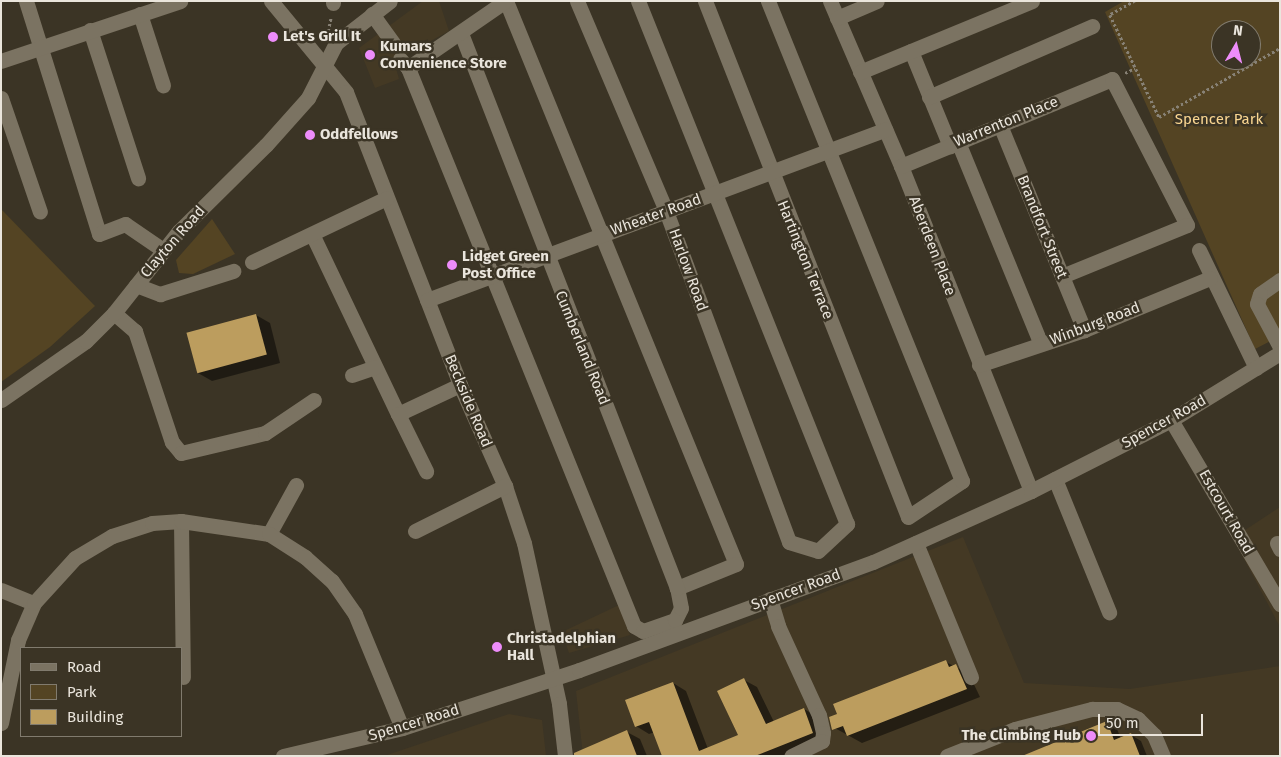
<!DOCTYPE html>
<html>
<head>
<meta charset="utf-8">
<style>
  body { margin:0 }
  #map { position:relative; width:1281px; height:757px; overflow:hidden; background:#3b3425; font-family:"Fira Sans",sans-serif }
  div>[style] { position:absolute }
  [style*='--x'] { left:calc(var(--x)*1px); top:calc(var(--y)*1px); width:calc(var(--w)*1px); rotate:calc(var(--a)*1deg) }
  .built>* { inset:0; background:#443924 }
  .green>* { inset:0; background:#544423 }
  .shadow>* { inset:0; background:#0007 }
  .building>* { inset:0; background:#bc9d5e; transform-origin:0 0 }
  .path>* { height:2.5px; margin-top:-1.25px; transform-origin:0; background:repeating-linear-gradient(90deg,#888276 0 2.5px,transparent 0 5px) }
  .minor>* { height:15px; margin:-7.5px; padding:0 7.5px; transform-origin:7.5px; border-radius:7.5px; background:#7b7362 }
  .dots>* { width:14px; height:14px; translate:-50% -50%; box-sizing:border-box; border:2px solid #3b3425; border-radius:50% }
  span { translate:-50% -50%; white-space:nowrap; text-align:center; line-height:1.15; -webkit-text-stroke:5px #3b3425; paint-order:stroke }
  .poi-label { font-size:15px; color:#eae5dc; font-weight:700 }
  .left { translate:0 -50%; text-align:left }
  .right { translate:-100% -50%; text-align:right }
  .park-label { font-size:15px; color:#fad691 }
  .street-label { font-size:15px; color:#eae5dc }
  .frame { position:absolute; inset:0; border:2px solid #eae5dc; pointer-events:none }
  .legend { position:absolute; left:20px; top:647px; width:162px; height:90px; box-sizing:border-box; background:#3b3425; border:1px solid #817b6e; margin:0; padding:6px 9px; list-style:none; font-size:15px; color:#eae5dc }
  .legend li { display:flex; align-items:center; gap:10px; height:25px }
  .legend b { width:25px; border:1px solid #817b6e }
  .north { position:absolute; left:1211px; top:20px; width:50px; height:50px; box-sizing:border-box; background:#3b3425; border:1px solid #817b6e; border-radius:50%; rotate:8deg; font-size:14px; font-weight:700; line-height:20px; text-align:center; color:#eae5dc }
  .north::after { content:''; display:block; margin:auto; width:18px; height:22px; background:#ed8cfa; clip-path:polygon(50% 0,100% 100%,50% 72%,0 100%) }
  .scale { position:absolute; left:1098px; top:714px; width:105px; height:22px; box-sizing:border-box; border:2px solid #eae5dc; border-top:0; padding-left:6px; font-size:15px; line-height:18px; white-space:nowrap; color:#eae5dc; -webkit-text-stroke:4px #3b3425; paint-order:stroke }
</style>
</head>
<body>
<div id="map">
  <div class="built">
    <i style="clip-path:polygon(423px 1px,439px 1px,449px 31px,394px 61px,399px 79px,375px 88px,359px 48px)"></i>
    <i style="clip-path:polygon(1280px 507px,1280px 627px,1233px 538px)"></i>
    <i style="clip-path:polygon(963px 537px,1024px 683px,1130px 689px,1280px 666px,1280px 756px,583px 756px,576px 691px)"></i>
    <i style="clip-path:polygon(619px 605px,630px 635px,569px 653px,562px 632px)"></i>
    <i style="clip-path:polygon(509px 714px,542px 720px,546px 756px,384px 756px)"></i>
  </div>
  <div class="green">
    <i style="clip-path:polygon(evenodd,1124px 1px,1280px 1px,1280px 336px,1255px 349px,1105px 12px,1124px 1px,1221px 30px,1251px 30px,1251px 60px,1221px 60px,1221px 30px)"></i>
    <i style="clip-path:polygon(1px 209px,95px 306px,50px 347px,1px 382px)"></i>
    <i style="clip-path:polygon(212px 219px,235px 254px,193px 274px,179px 273px,176px 260px)"></i>
  </div>
  <div class="shadow">
    <i style="clip-path:polygon(256px 315px,270px 323px,280px 363px,212px 381px,198px 373px)"></i>
    <i style="clip-path:polygon(946px 662px,969px 674px,980px 697px,862px 743px,833px 727px)"></i>
    <i style="clip-path:polygon(744px 680px,757px 687px,774px 722px,804px 709px,818px 717px,826px 740px,787px 756px,664px 756px,655px 732px,649px 734px,636px 726px,673px 683px,686px 691px,708px 749px,740px 736px)"></i>
    <i style="clip-path:polygon(1107px 723px,1117px 729px,1121px 739px,1131px 735px,1141px 741px,1147px 756px,1024px 756px)"></i>
    <i style="clip-path:polygon(627px 732px,640px 739px,647px 756px,584px 756px)"></i>
  </div>
  <div class="building">
    <i style="left:256px;top:314px;width:42px;height:72px;rotate:75deg"></i>
    <i style="clip-path:polygon(946px 660px,949px 667px,956px 664px,967px 689px,847px 736px,843px 726px,832px 730px,829px 717px,837px 714px,833px 704px)"></i>
    <i style="clip-path:polygon(744px 678px,766px 724px,804px 708px,813px 733px,755px 756px,662px 756px,649px 722px,635px 727px,625px 700px,673px 682px,699px 751px,738px 735px,717px 691px)"></i>
    <i style="clip-path:polygon(1107px 721px,1114px 740px,1131px 733px,1140px 756px,1022px 756px)"></i>
    <i style="clip-path:polygon(627px 730px,637px 756px,574px 756px,574px 753px)"></i>
  </div>
  <div class="path">
    <i style="--x:1135;--y:1;--w:29;--a:151"></i>
    <i style="--x:1110;--y:15;--w:113;--a:64.3"></i>
    <i style="--x:1159;--y:117;--w:139;--a:-29.7"></i>
    <i style="--x:328;--y:31;--w:14;--a:-78"></i>
    <i style="--x:1125;--y:73;--w:11;--a:-27"></i>
  </div>
  <div class="minor">
    <i style="--x:26;--y:1;--w:244;--a:72.6"></i>
    <i style="--x:99;--y:234;--w:28;--a:-21"></i>
    <i style="--x:125;--y:224;--w:46;--a:34.4"></i>
    <i style="--x:271;--y:1;--w:118;--a:50.5"></i>
    <i style="--x:346;--y:92;--w:314;--a:68.7"></i>
    <i style="--x:460;--y:385;--w:111;--a:66"></i>
    <i style="--x:505;--y:486;--w:60;--a:71.6"></i>
    <i style="--x:524;--y:543;--w:165;--a:77.7"></i>
    <i style="--x:559;--y:704;--w:52;--a:83.4"></i>
    <i style="--x:506;--y:1;--w:608;--a:67.78"></i>
    <i style="--x:736;--y:564;--w:64;--a:157.9"></i>
    <i style="--x:577;--y:1;--w:228;--a:67"></i>
    <i style="--x:666;--y:211;--w:353;--a:69.6"></i>
    <i style="--x:789;--y:542;--w:30;--a:17"></i>
    <i style="--x:818;--y:551;--w:40;--a:-43"></i>
    <i style="--x:847;--y:524;--w:563;--a:-111.78"></i>
    <i style="--x:705;--y:1;--w:554;--a:68.52"></i>
    <i style="--x:908;--y:517;--w:65;--a:-33.7"></i>
    <i style="--x:962;--y:481;--w:518;--a:-112.01"></i>
    <i style="--x:830;--y:1;--w:180;--a:66.7"></i>
    <i style="--x:901;--y:166;--w:350;--a:68.2"></i>
    <i style="--x:333;--y:3;--w:2;--a:-90"></i>
    <i style="--x:140;--y:14;--w:75;--a:72.1"></i>
    <i style="--x:372;--y:14;--w:36;--a:54"></i>
    <i style="--x:837;--y:18;--w:43;--a:-23"></i>
    <i style="--x:90;--y:30;--w:156;--a:72"></i>
    <i style="--x:911;--y:51;--w:103;--a:67.7"></i>
    <i style="--x:400;--y:59;--w:12;--a:48"></i>
    <i style="--x:408;--y:68;--w:602;--a:67.95"></i>
    <i style="--x:634;--y:626;--w:10;--a:29"></i>
    <i style="--x:643;--y:631;--w:34;--a:-19"></i>
    <i style="--x:675;--y:620;--w:13;--a:-63"></i>
    <i style="--x:681;--y:608;--w:20;--a:-101"></i>
    <i style="--x:677;--y:588;--w:596;--a:-111.27"></i>
    <i style="--x:1;--y:61;--w:189;--a:-18.5"></i>
    <i style="--x:408;--y:68;--w:118;--a:-34.6"></i>
    <i style="--x:860;--y:72;--w:186;--a:-22.4"></i>
    <i style="--x:929;--y:97;--w:178;--a:-23.5"></i>
    <i style="--x:1;--y:98;--w:120;--a:71.1"></i>
    <i style="--x:1000;--y:125;--w:222;--a:67.7"></i>
    <i style="--x:958;--y:142;--w:218;--a:67.7"></i>
    <i style="--x:901;--y:166;--w:228;--a:-22.4"></i>
    <i style="--x:1112;--y:79;--w:164;--a:62.8"></i>
    <i style="--x:1187;--y:225;--w:135;--a:157.8"></i>
    <i style="--x:313;--y:236;--w:197;--a:64.5"></i>
    <i style="--x:398;--y:414;--w:68;--a:-25.1"></i>
    <i style="--x:1199;--y:250;--w:131;--a:64.2"></i>
    <i style="--x:252;--y:262;--w:149;--a:-25.4"></i>
    <i style="--x:1280;--y:280;--w:24;--a:145"></i>
    <i style="--x:1260;--y:294;--w:10;--a:107"></i>
    <i style="--x:1257;--y:304;--w:49;--a:61.9"></i>
    <i style="--x:136;--y:285;--w:26;--a:21"></i>
    <i style="--x:160;--y:294;--w:77;--a:-17.5"></i>
    <i style="--x:427;--y:300;--w:489;--a:-20.4"></i>
    <i style="--x:114;--y:313;--w:28;--a:41"></i>
    <i style="--x:135;--y:331;--w:117;--a:71.6"></i>
    <i style="--x:172;--y:442;--w:14;--a:51"></i>
    <i style="--x:181;--y:453;--w:86;--a:-13.4"></i>
    <i style="--x:265;--y:433;--w:59;--a:-34"></i>
    <i style="--x:979;--y:365;--w:111;--a:-18.4"></i>
    <i style="--x:1084;--y:330;--w:136;--a:-22.4"></i>
    <i style="--x:352;--y:375;--w:24;--a:-19"></i>
    <i style="--x:1;--y:400;--w:103;--a:-34.8"></i>
    <i style="--x:86;--y:341;--w:40;--a:-45"></i>
    <i style="--x:114;--y:313;--w:105;--a:-51.6"></i>
    <i style="--x:179;--y:231;--w:122;--a:-44.7"></i>
    <i style="--x:266;--y:145;--w:63;--a:-48.2"></i>
    <i style="--x:308;--y:98;--w:62;--a:-63"></i>
    <i style="--x:336;--y:43;--w:68;--a:-37.9"></i>
    <i style="--x:398;--y:414;--w:64;--a:63.8"></i>
    <i style="--x:1171;--y:420;--w:214;--a:59.4"></i>
    <i style="--x:1055;--y:479;--w:144;--a:67.9"></i>
    <i style="--x:181;--y:521;--w:156;--a:89.3"></i>
    <i style="--x:415;--y:531;--w:101;--a:-26.6"></i>
    <i style="--x:269;--y:534;--w:56;--a:-61.1"></i>
    <i style="--x:916;--y:543;--w:145;--a:67.7"></i>
    <i style="--x:1277;--y:543;--w:7;--a:63"></i>
    <i style="--x:1;--y:590;--w:35;--a:22"></i>
    <i style="--x:770;--y:599;--w:28;--a:73"></i>
    <i style="--x:778;--y:626;--w:98;--a:65.3"></i>
    <i style="--x:819;--y:715;--w:18;--a:77"></i>
    <i style="--x:823;--y:733;--w:8;--a:97"></i>
    <i style="--x:822;--y:741;--w:34;--a:154"></i>
    <i style="--x:1;--y:723;--w:85;--a:-78.4"></i>
    <i style="--x:18;--y:640;--w:40;--a:-66.6"></i>
    <i style="--x:34;--y:603;--w:61;--a:-47.7"></i>
    <i style="--x:75;--y:558;--w:43;--a:-30.7"></i>
    <i style="--x:112;--y:536;--w:42;--a:-18"></i>
    <i style="--x:152;--y:523;--w:29;--a:-4"></i>
    <i style="--x:181;--y:521;--w:89;--a:8.4"></i>
    <i style="--x:269;--y:534;--w:43;--a:32.6"></i>
    <i style="--x:305;--y:557;--w:36;--a:42"></i>
    <i style="--x:332;--y:581;--w:40;--a:55.1"></i>
    <i style="--x:355;--y:614;--w:123;--a:67.6"></i>
    <i style="--x:283;--y:756;--w:122;--a:-13.2"></i>
    <i style="--x:402;--y:728;--w:186;--a:-18.1"></i>
    <i style="--x:579;--y:670;--w:313;--a:-20.2"></i>
    <i style="--x:873;--y:562;--w:173;--a:-24.2"></i>
    <i style="--x:1031;--y:491;--w:157;--a:-26.9"></i>
    <i style="--x:1171;--y:420;--w:128;--a:-31.6"></i>
    <i style="--x:947;--y:756;--w:73;--a:-21.7"></i>
    <i style="--x:1015;--y:729;--w:80;--a:-14.6"></i>
    <i style="--x:1092;--y:709;--w:25;--a:0"></i>
    <i style="--x:1117;--y:709;--w:23;--a:25"></i>
    <i style="--x:1138;--y:719;--w:23;--a:45"></i>
    <i style="--x:1154;--y:735;--w:23;--a:67"></i>
  </div>
  <div class="dots">
    <i style="left:273px;top:37px;background:#ed8cfa"></i>
    <i style="left:370px;top:55px;background:#ed8cfa"></i>
    <i style="left:310px;top:135px;background:#ed8cfa"></i>
    <i style="left:452px;top:265px;background:#ed8cfa"></i>
    <i style="left:497px;top:647px;background:#ed8cfa"></i>
    <i style="left:1091px;top:736px;background:#ed8cfa"></i>
  </div>
  <div class="poi-label">
    <span class="left" style="left:283px;top:37px">Let's Grill It</span>
    <span class="left" style="left:380px;top:55px">Kumars<br>Convenience Store</span>
    <span class="left" style="left:320px;top:135px">Oddfellows</span>
    <span class="left" style="left:462px;top:265px">Lidget Green<br>Post Office</span>
    <span class="left" style="left:507px;top:647px">Christadelphian<br>Hall</span>
    <span class="right" style="left:1081px;top:736px">The Climbing Hub</span>
  </div>
  <div class="park-label">
    <span style="left:1219px;top:120px">Spencer Park</span>
  </div>
  <div class="street-label">
    <span style="left:1006px;top:122px;rotate:-22deg">Warrenton Place</span>
    <span style="left:656px;top:215px;rotate:-20deg">Wheater Road</span>
    <span style="left:1042px;top:227px;rotate:68deg">Brandfort Street</span>
    <span style="left:173px;top:242px;rotate:-49deg">Clayton Road</span>
    <span style="left:932px;top:246px;rotate:69deg">Aberdeen Place</span>
    <span style="left:805px;top:260px;rotate:68deg">Hartington Terrace</span>
    <span style="left:688px;top:270px;rotate:70deg">Harlow Road</span>
    <span style="left:1095px;top:324px;rotate:-21deg">Winburg Road</span>
    <span style="left:582px;top:348px;rotate:68deg">Cumberland Road</span>
    <span style="left:468px;top:401px;rotate:67deg">Beckside Road</span>
    <span style="left:1164px;top:422px;rotate:-29deg">Spencer Road</span>
    <span style="left:1226px;top:512px;rotate:60deg">Estcourt Road</span>
    <span style="left:796px;top:590px;rotate:-20deg">Spencer Road</span>
    <span style="left:414px;top:723px;rotate:-17deg">Spencer Road</span>
  </div>
  <div class="frame"></div>
  <ul class="legend">
  <li><b style="height:6px;background:#7b7362"></b>Road</li>
  <li><b style="height:14px;background:#544423"></b>Park</li>
  <li><b style="height:14px;background:#bc9d5e"></b>Building</li>
  </ul>
  <div class="north">N</div>
  <div class="scale">50 m</div>
</div>
</body>
</html>
